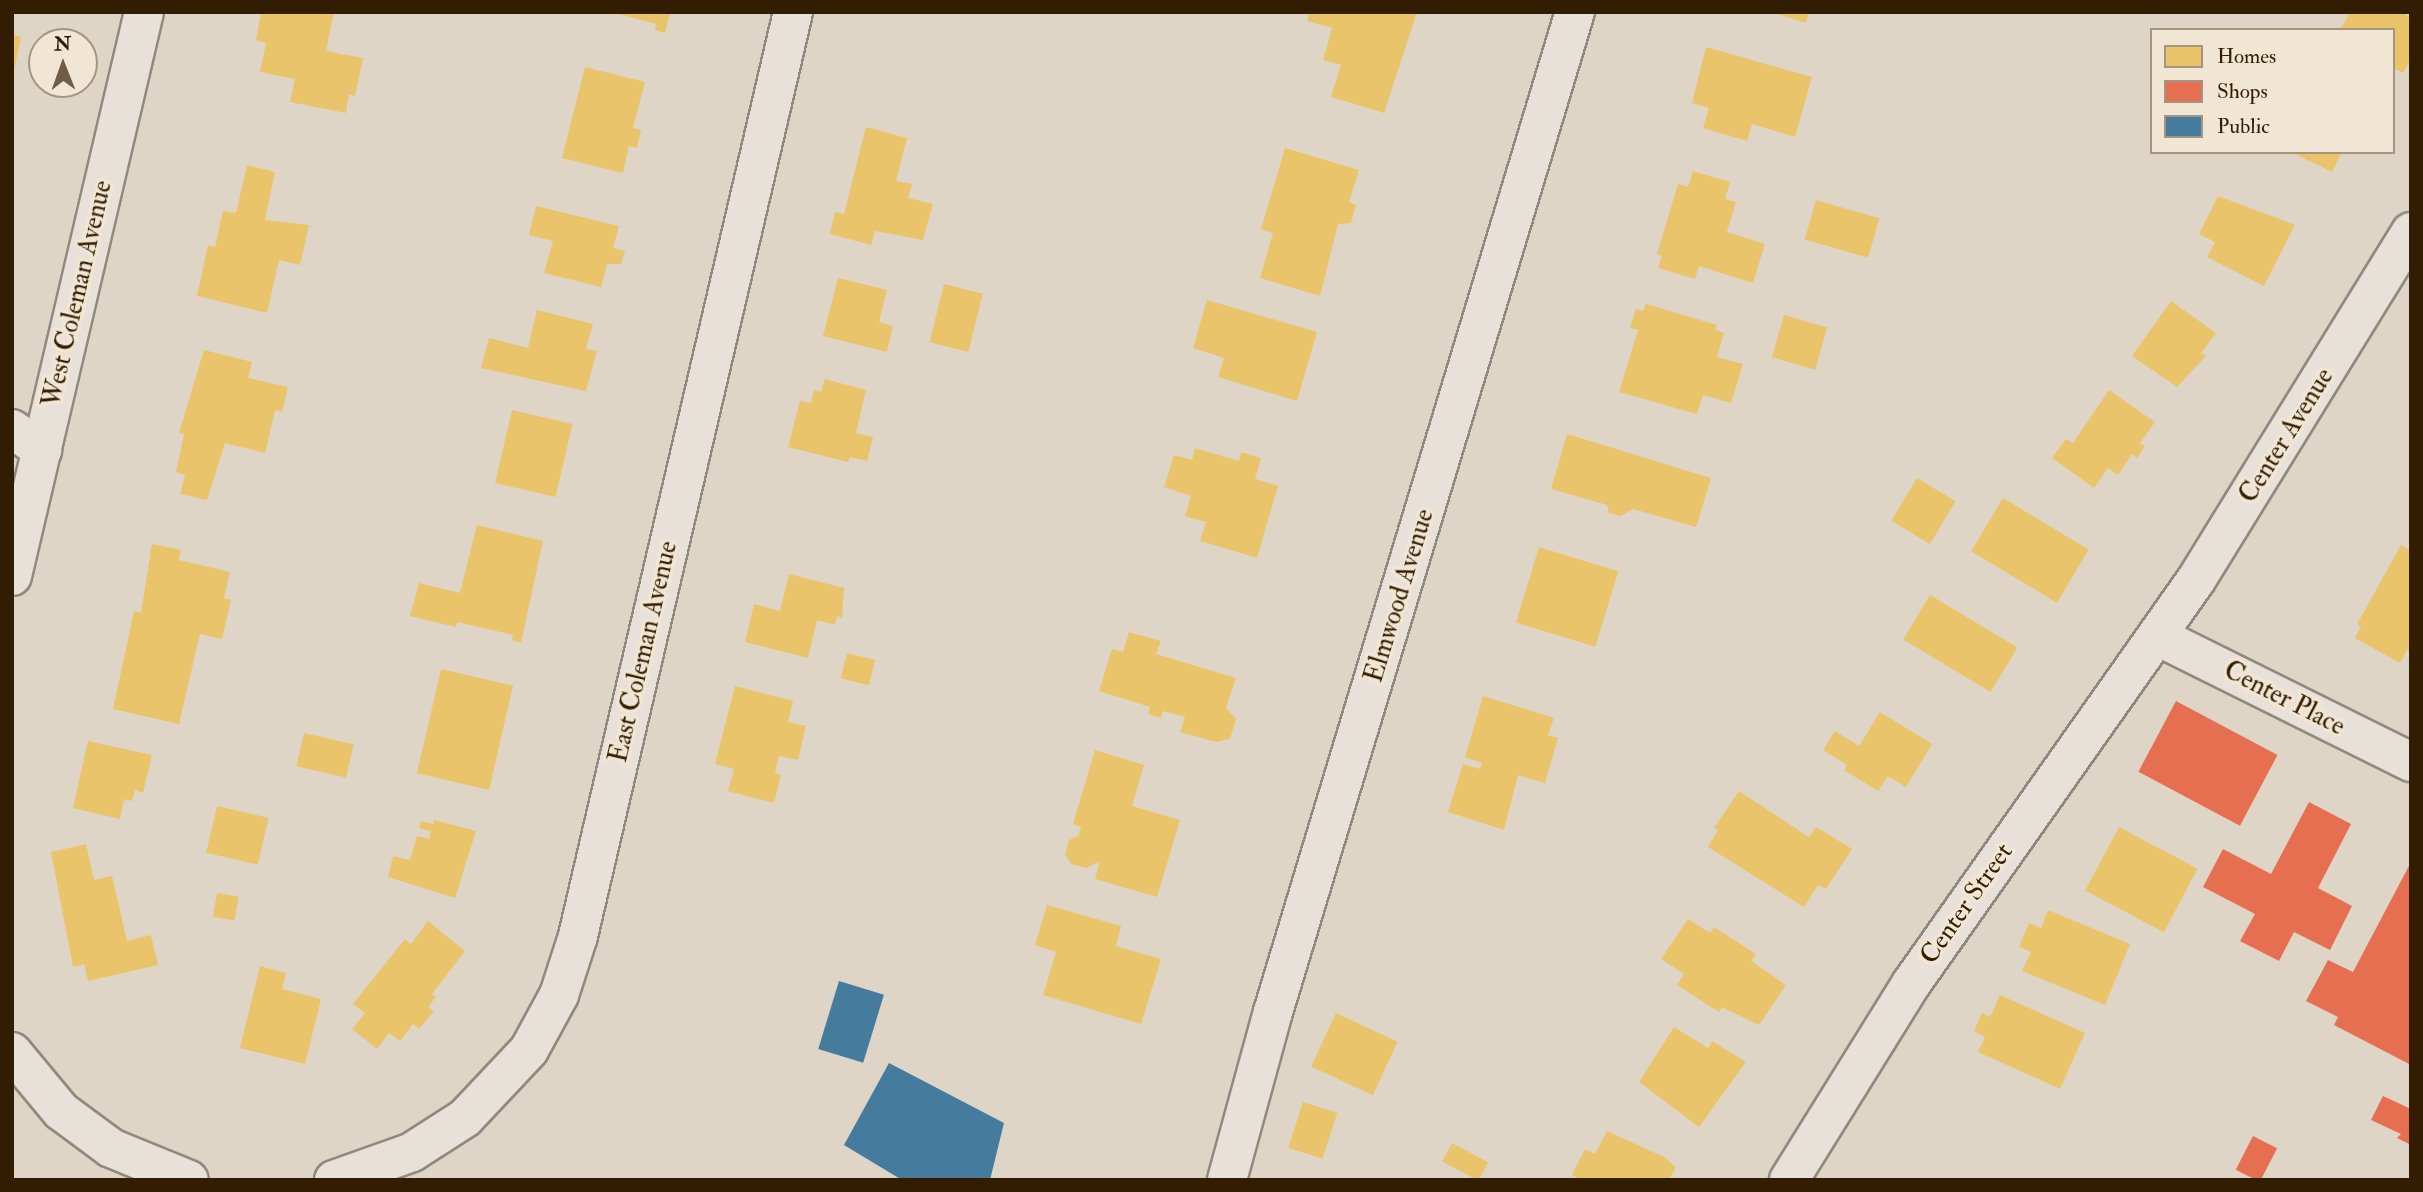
<!DOCTYPE html>
<html>
<head>
<meta charset="utf-8">
<style>
  body { margin:0 }
  #map { position:relative; width:2423px; height:1192px; overflow:hidden; background:#dfd5c7; font-family:"IM FELL Double Pica",serif }
  div>[style] { position:absolute }
  [style*='--x'] { left:calc(var(--x)*1px); top:calc(var(--y)*1px); width:calc(var(--w)*1px); rotate:calc(var(--a)*1deg) }
  .homes>* { inset:0; background:#e9c46a; transform-origin:0 0 }
  .shops>* { inset:0; background:#e76f51; transform-origin:0 0 }
  .public>* { inset:0; background:#457b9d; transform-origin:0 0 }
  .roads { filter:drop-shadow(2px 0 #91897d) drop-shadow(-2px 0 #91897d) drop-shadow(0 2px #91897d) drop-shadow(0 -2px #91897d) }
  .street>* { height:38px; margin:-19px; padding:0 19px; transform-origin:19px; border-radius:19px; background:#e7e1da }
  span { translate:-50% -50%; white-space:nowrap; text-align:center; line-height:1.15; -webkit-text-stroke:7px #f1e5d4; paint-order:stroke }
  .street-label { font-size:26px; color:#321d02 }
  .frame { position:absolute; inset:0; border:14px solid #321d02; pointer-events:none }
  .legend { position:absolute; left:2150px; top:28px; width:245px; height:126px; box-sizing:border-box; background:#f1e5d4; border:2px solid #a59580; margin:0; padding:9px 12px; list-style:none; font-size:21px; color:#321d02 }
  .legend li { display:flex; align-items:center; gap:14px; height:35px }
  .legend b { width:35px; border:2px solid #a59580 }
  .north { position:absolute; left:28px; top:28px; width:70px; height:70px; box-sizing:border-box; background:#f1e5d4; border:2px solid #a59580; border-radius:50%; rotate:359deg; font-size:19px; font-weight:700; line-height:28px; text-align:center; color:#321d02 }
  .north::after { content:''; display:block; margin:auto; width:24px; height:32px; background:#6f5d47; clip-path:polygon(50% 0,100% 100%,50% 72%,0 100%) }
</style>
</head>
<body>
<div id="map">
  <div class="homes">
    <i style="clip-path:polygon(261px 12px,334px 12px,326px 51px,363px 58px,355px 96px,349px 94px,346px 113px,290px 102px,295px 79px,260px 72px,266px 43px,256px 40px)"></i>
    <i style="clip-path:polygon(670px 12px,665px 33px,655px 30px,656px 24px,615px 13px)"></i>
    <i style="clip-path:polygon(1309px 12px,1417px 12px,1384px 113px,1331px 97px,1341px 65px,1323px 60px,1332px 28px,1307px 21px)"></i>
    <i style="clip-path:polygon(1772px 12px,1809px 12px,1806px 23px)"></i>
    <i style="clip-path:polygon(2350px 12px,2401px 12px,2411px 18px,2411px 59px,2403px 73px,2393px 68px,2393px 30px,2340px 30px)"></i>
    <i style="clip-path:polygon(12px 35px,21px 37px,13px 75px,12px 75px)"></i>
    <i style="clip-path:polygon(1706px 47px,1812px 77px,1795px 137px,1752px 124px,1747px 141px,1703px 128px,1709px 108px,1692px 103px)"></i>
    <i style="clip-path:polygon(585px 67px,645px 82px,633px 128px,641px 130px,637px 148px,629px 146px,623px 173px,562px 158px)"></i>
    <i style="clip-path:polygon(866px 127px,907px 138px,896px 181px,912px 184px,908px 198px,933px 204px,923px 240px,875px 231px,871px 245px,830px 234px,835px 212px,844px 214px)"></i>
    <i style="clip-path:polygon(1285px 148px,1359px 170px,1349px 202px,1356px 205px,1351px 223px,1338px 224px,1320px 296px,1260px 278px,1273px 233px,1261px 229px)"></i>
    <i style="clip-path:polygon(2291px 152px,2342px 152px,2332px 172px)"></i>
    <i style="clip-path:polygon(247px 165px,275px 172px,265px 220px,309px 225px,300px 265px,279px 260px,267px 313px,197px 296px,208px 245px,215px 247px,223px 211px,236px 213px)"></i>
    <i style="clip-path:polygon(1693px 171px,1730px 182px,1725px 199px,1736px 202px,1727px 232px,1765px 244px,1753px 283px,1699px 266px,1695px 279px,1658px 268px,1662px 256px,1657px 254px,1678px 184px,1688px 187px)"></i>
    <i style="clip-path:polygon(2218px 196px,2295px 225px,2264px 286px,2207px 257px,2215px 242px,2199px 234px)"></i>
    <i style="left:1816px;top:200px;width:66px;height:41px;rotate:16deg"></i>
    <i style="clip-path:polygon(536px 206px,619px 226px,613px 248px,625px 251px,621px 264px,607px 264px,601px 287px,544px 273px,553px 241px,529px 235px)"></i>
    <i style="clip-path:polygon(838px 278px,887px 290px,879px 322px,893px 326px,887px 352px,823px 336px)"></i>
    <i style="left:944px;top:284px;width:40px;height:60px;rotate:14deg"></i>
    <i style="clip-path:polygon(1207px 300px,1317px 332px,1297px 401px,1218px 377px,1224px 358px,1193px 348px)"></i>
    <i style="clip-path:polygon(2171px 301px,2216px 333px,2201px 353px,2206px 356px,2177px 387px,2132px 356px)"></i>
    <i style="clip-path:polygon(1646px 304px,1717px 325px,1715px 330px,1724px 333px,1717px 357px,1743px 364px,1731px 403px,1703px 395px,1697px 414px,1619px 392px,1638px 330px,1630px 328px,1636px 309px,1643px 311px)"></i>
    <i style="clip-path:polygon(537px 310px,593px 324px,586px 349px,597px 351px,586px 391px,481px 368px,489px 338px,528px 348px)"></i>
    <i style="left:1784px;top:315px;width:45px;height:44px;rotate:16deg"></i>
    <i style="clip-path:polygon(204px 350px,252px 362px,248px 378px,288px 387px,282px 412px,275px 410px,265px 453px,225px 443px,207px 500px,180px 494px,185px 475px,176px 472px,184px 434px,179px 433px)"></i>
    <i style="clip-path:polygon(825px 379px,866px 390px,856px 433px,873px 437px,867px 461px,850px 457px,848px 462px,788px 447px,800px 401px,811px 403px,814px 390px,821px 392px)"></i>
    <i style="clip-path:polygon(2109px 390px,2155px 422px,2140px 443px,2145px 446px,2137px 458px,2132px 454px,2118px 475px,2108px 468px,2094px 488px,2052px 458px,2066px 439px,2073px 443px)"></i>
    <i style="left:512px;top:410px;width:62px;height:75px;rotate:13deg"></i>
    <i style="clip-path:polygon(1567px 434px,1711px 478px,1696px 527px,1633px 509px,1620px 516px,1609px 513px,1607px 505px,1551px 489px)"></i>
    <i style="clip-path:polygon(1195px 448px,1239px 461px,1241px 452px,1261px 458px,1255px 479px,1278px 486px,1257px 558px,1200px 541px,1206px 522px,1185px 516px,1191px 496px,1164px 487px,1174px 455px,1192px 460px)"></i>
    <i style="left:1917px;top:478px;width:45px;height:50px;rotate:31deg"></i>
    <i style="left:2003px;top:498px;width:100px;height:62px;rotate:31deg"></i>
    <i style="clip-path:polygon(477px 525px,543px 541px,521px 643px,512px 640px,513px 635px,457px 622px,456px 627px,410px 616px,419px 583px,460px 593px)"></i>
    <i style="clip-path:polygon(152px 544px,181px 550px,179px 560px,230px 572px,224px 598px,231px 600px,222px 639px,200px 634px,179px 724px,113px 709px,134px 611px,141px 613px)"></i>
    <i style="clip-path:polygon(2401px 545px,2411px 551px,2411px 652px,2407px 650px,2400px 663px,2355px 638px,2361px 626px,2357px 624px)"></i>
    <i style="left:1539px;top:547px;width:83px;height:79px;rotate:17deg"></i>
    <i style="clip-path:polygon(789px 574px,844px 588px,842px 618px,837px 616px,835px 625px,817px 620px,808px 658px,745px 642px,754px 604px,780px 611px)"></i>
    <i style="left:1930px;top:595px;width:102px;height:52px;rotate:31deg"></i>
    <i style="clip-path:polygon(1129px 632px,1161px 641px,1156px 654px,1236px 678px,1226px 708px,1236px 719px,1230px 739px,1216px 742px,1180px 732px,1185px 717px,1163px 711px,1161px 718px,1148px 714px,1150px 707px,1099px 691px,1112px 649px,1123px 652px)"></i>
    <i style="left:847px;top:653px;width:29px;height:26px;rotate:14deg"></i>
    <i style="left:441px;top:669px;width:74px;height:107px;rotate:13deg"></i>
    <i style="clip-path:polygon(735px 686px,793px 701px,788px 722px,806px 726px,798px 760px,779px 756px,775px 773px,781px 775px,774px 803px,728px 791px,734px 769px,715px 764px)"></i>
    <i style="clip-path:polygon(1483px 696px,1554px 718px,1548px 735px,1558px 738px,1545px 783px,1518px 775px,1504px 830px,1448px 812px,1463px 764px,1480px 769px,1482px 763px,1465px 757px)"></i>
    <i style="clip-path:polygon(1880px 712px,1932px 744px,1906px 787px,1888px 776px,1878px 791px,1844px 770px,1847px 765px,1823px 750px,1835px 731px,1859px 746px)"></i>
    <i style="left:304px;top:733px;width:51px;height:34px;rotate:13deg"></i>
    <i style="clip-path:polygon(88px 741px,152px 755px,143px 793px,135px 790px,132px 801px,124px 799px,120px 819px,73px 808px)"></i>
    <i style="clip-path:polygon(1095px 750px,1144px 765px,1132px 806px,1180px 820px,1157px 897px,1095px 879px,1100px 861px,1087px 868px,1071px 864px,1065px 854px,1069px 840px,1079px 835px,1081px 827px,1073px 824px)"></i>
    <i style="clip-path:polygon(1739px 791px,1809px 837px,1816px 827px,1852px 849px,1826px 889px,1818px 885px,1804px 907px,1708px 847px,1718px 830px,1714px 828px)"></i>
    <i style="left:217px;top:806px;width:53px;height:48px;rotate:13deg"></i>
    <i style="clip-path:polygon(434px 820px,476px 831px,455px 898px,388px 877px,393px 856px,410px 860px,417px 836px,429px 839px,431px 831px,419px 828px,421px 821px,433px 824px)"></i>
    <i style="left:2119px;top:827px;width:89px;height:72px;rotate:28deg"></i>
    <i style="clip-path:polygon(86px 844px,94px 880px,112px 876px,127px 941px,151px 935px,158px 965px,88px 981px,84px 964px,73px 967px,51px 852px)"></i>
    <i style="left:217px;top:893px;width:22px;height:24px;rotate:10deg"></i>
    <i style="clip-path:polygon(1047px 905px,1121px 926px,1116px 946px,1161px 959px,1141px 1024px,1043px 995px,1056px 952px,1035px 945px)"></i>
    <i style="clip-path:polygon(2048px 910px,2130px 944px,2105px 1005px,2022px 971px,2031px 952px,2019px 947px,2029px 923px,2041px 928px)"></i>
    <i style="clip-path:polygon(1688px 919px,1710px 933px,1714px 927px,1756px 954px,1751px 961px,1786px 985px,1759px 1025px,1722px 1007px,1719px 1012px,1677px 985px,1684px 974px,1661px 959px)"></i>
    <i style="clip-path:polygon(428px 921px,465px 951px,432px 994px,436px 997px,428px 1007px,434px 1011px,419px 1029px,413px 1024px,400px 1041px,389px 1033px,377px 1049px,352px 1029px,365px 1013px,353px 1004px,405px 939px,411px 944px)"></i>
    <i style="clip-path:polygon(260px 966px,286px 973px,282px 989px,321px 999px,305px 1064px,240px 1048px)"></i>
    <i style="clip-path:polygon(2000px 995px,2085px 1033px,2060px 1089px,1978px 1052px,1985px 1037px,1974px 1031px,1982px 1013px,1990px 1017px)"></i>
    <i style="left:1336px;top:1013px;width:68px;height:59px;rotate:25deg"></i>
    <i style="clip-path:polygon(1674px 1027px,1708px 1048px,1712px 1041px,1746px 1062px,1699px 1127px,1639px 1082px)"></i>
    <i style="left:1303px;top:1102px;width:36px;height:48px;rotate:18deg"></i>
    <i style="clip-path:polygon(1607px 1131px,1664px 1157px,1676px 1167px,1669px 1180px,1581px 1180px,1572px 1175px,1585px 1149px,1595px 1154px)"></i>
    <i style="left:1452px;top:1143px;width:41px;height:21px;rotate:28deg"></i>
  </div>
  <div class="shops">
    <i style="left:2176px;top:701px;width:115px;height:80px;rotate:28deg"></i>
    <i style="clip-path:polygon(2309px 802px,2351px 824px,2318px 888px,2352px 906px,2330px 950px,2294px 932px,2279px 961px,2240px 941px,2255px 914px,2203px 887px,2223px 849px,2271px 874px)"></i>
    <i style="clip-path:polygon(2411px 862px,2411px 1065px,2334px 1025px,2338px 1017px,2306px 1001px,2328px 960px,2353px 972px)"></i>
    <i style="clip-path:polygon(2383px 1096px,2411px 1109px,2411px 1145px,2397px 1138px,2401px 1134px,2371px 1120px)"></i>
    <i style="left:2253px;top:1136px;width:27px;height:38px;rotate:27deg"></i>
  </div>
  <div class="public">
    <i style="left:839px;top:981px;width:47px;height:71px;rotate:17deg"></i>
    <i style="clip-path:polygon(889px 1063px,1004px 1123px,990px 1180px,902px 1180px,844px 1145px)"></i>
  </div>
  <div class="roads">
    <div class="street">
      <i style="--x:12;--y:429;--w:37;--a:35"></i>
      <i style="--x:12;--y:576;--w:579;--a:-76.83"></i>
      <i style="--x:2157;--y:636;--w:284;--a:26.4"></i>
      <i style="--x:12;--y:1052;--w:77;--a:50.3"></i>
      <i style="--x:61;--y:1111;--w:62;--a:36.5"></i>
      <i style="--x:111;--y:1148;--w:84;--a:22.3"></i>
      <i style="--x:334;--y:1180;--w:83;--a:-19.7"></i>
      <i style="--x:412;--y:1152;--w:63;--a:-32.7"></i>
      <i style="--x:465;--y:1118;--w:93;--a:-46.7"></i>
      <i style="--x:529;--y:1050;--w:63;--a:-61.4"></i>
      <i style="--x:559;--y:995;--w:62;--a:-72.1"></i>
      <i style="--x:578;--y:936;--w:949;--a:-76.9"></i>
      <i style="--x:1227;--y:1180;--w:174;--a:-74.7"></i>
      <i style="--x:1273;--y:1012;--w:1045;--a:-73.2"></i>
      <i style="--x:1789;--y:1180;--w:231;--a:-58.1"></i>
      <i style="--x:1911;--y:984;--w:494;--a:-54.8"></i>
      <i style="--x:2196;--y:580;--w:409;--a:-58.3"></i>
    </div>
  </div>
  <div class="street-label">
    <span style="left:78px;top:294px;rotate:-77deg">West Coleman Avenue</span>
    <span style="left:2287px;top:436px;rotate:-58deg">Center Avenue</span>
    <span style="left:1400px;top:596px;rotate:-73deg">Elmwood Avenue</span>
    <span style="left:644px;top:652px;rotate:-77deg">East Coleman Avenue</span>
    <span style="left:2284px;top:699px;rotate:27deg">Center Place</span>
    <span style="left:1967px;top:904px;rotate:-55deg">Center Street</span>
  </div>
  <div class="frame"></div>
  <ul class="legend">
  <li><b style="height:19px;background:#e9c46a"></b>Homes</li>
  <li><b style="height:19px;background:#e76f51"></b>Shops</li>
  <li><b style="height:19px;background:#457b9d"></b>Public</li>
  </ul>
  <div class="north">N</div>
</div>
</body>
</html>
